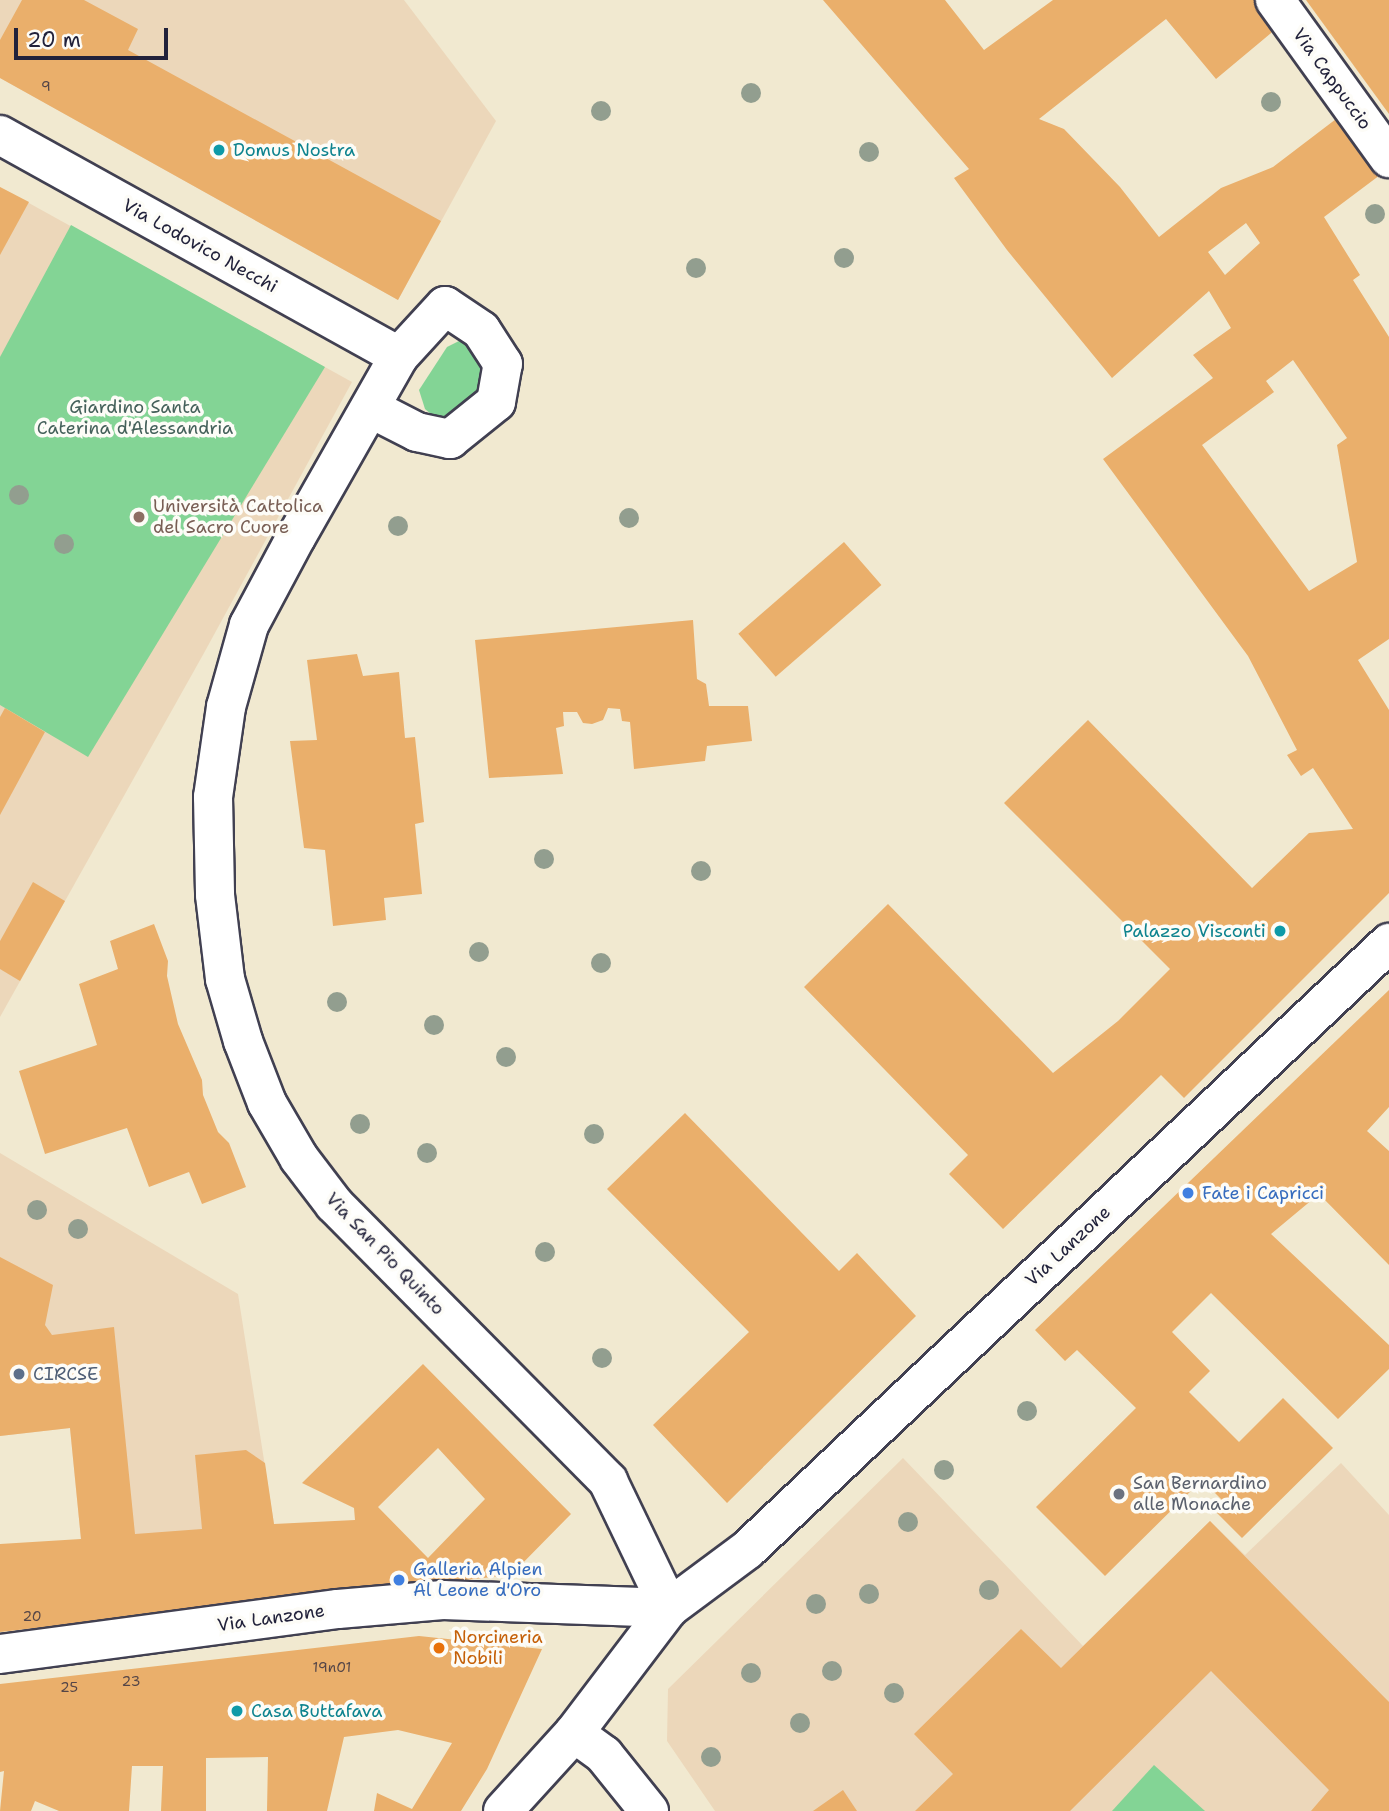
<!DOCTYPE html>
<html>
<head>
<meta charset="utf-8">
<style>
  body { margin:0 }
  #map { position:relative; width:1389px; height:1811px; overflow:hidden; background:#f1e9d0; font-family:"Shantell Sans",sans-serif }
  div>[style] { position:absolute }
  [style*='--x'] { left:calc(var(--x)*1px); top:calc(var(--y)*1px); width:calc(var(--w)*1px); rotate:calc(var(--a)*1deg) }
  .built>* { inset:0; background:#ecd7ba }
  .green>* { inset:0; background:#83d495 }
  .building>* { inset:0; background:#eaaf6b; transform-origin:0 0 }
  .roads { filter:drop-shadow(2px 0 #414051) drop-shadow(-2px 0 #414051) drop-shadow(0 2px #414051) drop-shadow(0 -2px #414051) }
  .minor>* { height:38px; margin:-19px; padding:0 19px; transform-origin:19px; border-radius:19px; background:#fff }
  .trees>* { width:20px; height:20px; margin:-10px; border-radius:50%; background:#929e8f }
  .dots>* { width:19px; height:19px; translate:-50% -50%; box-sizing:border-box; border:4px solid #fdfcf7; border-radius:50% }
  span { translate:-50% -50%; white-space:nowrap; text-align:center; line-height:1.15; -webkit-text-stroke:7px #fdfcf7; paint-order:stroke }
  .number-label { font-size:14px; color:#544547 }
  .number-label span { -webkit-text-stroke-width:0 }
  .street-label { font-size:18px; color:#22223b }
  .culture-label { font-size:18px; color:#0d838f }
  .left { translate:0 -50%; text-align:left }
  .right { translate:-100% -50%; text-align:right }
  .park-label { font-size:18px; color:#44605a }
  .education-label { font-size:18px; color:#785e54 }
  .shop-label { font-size:18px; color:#366cbe }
  .service-label { font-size:18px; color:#4e5e75 }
  .worship-label { font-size:18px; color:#5b616d }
  .food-label { font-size:18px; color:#c56008 }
  .scale { position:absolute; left:14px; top:28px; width:154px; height:32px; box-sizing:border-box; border:4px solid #22223b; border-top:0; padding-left:9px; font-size:21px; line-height:24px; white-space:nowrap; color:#22223b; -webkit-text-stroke:5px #fdfcf7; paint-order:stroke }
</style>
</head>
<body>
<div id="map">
  <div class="built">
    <i style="clip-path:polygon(0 0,404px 0,496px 121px,398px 300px,0 78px)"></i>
    <i style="clip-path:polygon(0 187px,352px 382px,204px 653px,0 1017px)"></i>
    <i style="clip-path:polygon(0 1153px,238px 1294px,274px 1524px,280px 1601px,89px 1622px,70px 1428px,0 1436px)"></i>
    <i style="clip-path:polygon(903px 1458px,1083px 1646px,1210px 1521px,1245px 1555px,1341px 1463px,1389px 1515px,1389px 1811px,715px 1811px,667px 1741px,668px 1689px)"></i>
  </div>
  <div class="green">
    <i style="clip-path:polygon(71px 225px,325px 367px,88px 757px,0 705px,0 357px)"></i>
    <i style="clip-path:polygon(465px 338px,487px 365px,481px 389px,457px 415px,438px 420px,425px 409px,419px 390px,447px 347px)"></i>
    <i style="clip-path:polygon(1154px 1765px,1205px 1811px,1112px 1811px)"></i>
  </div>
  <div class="building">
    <i style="clip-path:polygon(22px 0,84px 0,138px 29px,128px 50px,441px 221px,398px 300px,0 78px,0 40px)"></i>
    <i style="clip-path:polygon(evenodd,823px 0,945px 0,984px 50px,1053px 0,1256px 0,1277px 28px,1216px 79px,1166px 19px,1039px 119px,1064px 129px,1120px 187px,1159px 237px,1221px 188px,1273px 167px,1340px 116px,1380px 175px,1324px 217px,1360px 275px,1353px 280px,1389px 337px,1389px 639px,1358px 660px,1389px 710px,1389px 893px,1184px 1098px,1161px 1075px,1003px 1229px,949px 1174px,968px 1155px,804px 987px,888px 904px,1053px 1073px,1118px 1021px,1170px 969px,1004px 803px,1088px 720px,1252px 888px,1309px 833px,1353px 829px,1313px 768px,1301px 776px,1287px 755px,1297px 750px,1248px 656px,1103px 459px,1213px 378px,1193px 355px,1231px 328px,1209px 291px,1112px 378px,1007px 250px,954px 178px,969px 169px,823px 0,1246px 223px,1260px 243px,1225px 275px,1208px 252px,1246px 223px,823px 0,1293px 360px,1347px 438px,1337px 445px,1357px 562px,1309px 591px,1202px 445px,1274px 392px,1266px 381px,1293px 360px)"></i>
    <i style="clip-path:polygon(1306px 0,1389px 0,1389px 114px)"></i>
    <i style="clip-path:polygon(0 187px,29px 202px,0 255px)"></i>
    <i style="left:844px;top:542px;width:57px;height:140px;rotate:49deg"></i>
    <i style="clip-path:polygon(693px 620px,697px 679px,706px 684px,709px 706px,748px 706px,752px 741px,707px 746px,705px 761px,634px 769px,630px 722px,622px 721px,620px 709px,608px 708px,603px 720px,592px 724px,583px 723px,577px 712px,563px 712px,564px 726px,556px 728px,563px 774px,489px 778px,475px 640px)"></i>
    <i style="clip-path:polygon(357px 654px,363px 676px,399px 672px,405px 738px,415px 737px,424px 822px,415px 824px,422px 894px,384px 898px,386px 920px,333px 926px,325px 850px,304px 848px,290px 741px,317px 740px,307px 660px)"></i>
    <i style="clip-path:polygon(5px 708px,45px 732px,0 815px,0 717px)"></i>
    <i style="clip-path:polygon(33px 882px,65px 901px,20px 981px,0 969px,0 941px)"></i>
    <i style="clip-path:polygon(154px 924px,168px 961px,167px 976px,178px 1024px,202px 1080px,203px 1095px,218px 1132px,229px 1143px,246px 1187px,202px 1204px,189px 1172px,149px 1187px,127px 1128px,45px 1154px,19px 1071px,97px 1045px,79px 984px,118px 969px,110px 941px)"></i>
    <i style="clip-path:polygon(1389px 990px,1389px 1107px,1367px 1131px,1389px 1151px,1389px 1265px,1319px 1194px,1271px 1234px,1389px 1345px,1389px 1369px,1338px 1419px,1211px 1293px,1172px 1332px,1210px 1371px,1189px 1392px,1239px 1442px,1283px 1398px,1333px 1448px,1242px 1538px,1215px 1511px,1224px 1502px,1202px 1480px,1105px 1576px,1036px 1507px,1136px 1408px,1077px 1350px,1065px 1361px,1035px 1330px)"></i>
    <i style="clip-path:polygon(685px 1113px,839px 1271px,857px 1253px,916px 1316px,727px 1503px,653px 1425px,749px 1332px,607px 1189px)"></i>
    <i style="clip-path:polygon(evenodd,0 1257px,53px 1285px,45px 1325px,52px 1335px,114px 1327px,135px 1534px,202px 1529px,195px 1455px,246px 1450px,265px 1463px,274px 1524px,355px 1520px,354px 1508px,302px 1483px,423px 1364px,571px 1514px,511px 1575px,0 1632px,0 1544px,81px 1539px,70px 1428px,0 1436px,0 1257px,438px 1448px,485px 1499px,428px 1558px,378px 1507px,438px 1448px)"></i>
    <i style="clip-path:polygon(1210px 1521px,1389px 1702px,1389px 1811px,1311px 1811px,1329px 1790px,1211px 1671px,1070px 1811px,915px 1811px,953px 1774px,914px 1734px,1021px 1629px,1061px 1668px)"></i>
    <i style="clip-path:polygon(419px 1636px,542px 1649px,487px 1769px,461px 1811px,374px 1811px,377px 1793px,412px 1809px,452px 1743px,398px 1730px,344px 1737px,327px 1811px,267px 1811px,268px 1757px,206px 1758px,206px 1811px,161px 1811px,163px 1766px,132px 1766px,129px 1811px,59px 1811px,35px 1801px,31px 1811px,0 1811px,4px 1771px,0 1772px,0 1684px)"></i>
    <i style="clip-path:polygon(843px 1790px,857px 1811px,813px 1811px)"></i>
  </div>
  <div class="roads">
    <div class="minor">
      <i style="--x:1275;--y:0;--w:195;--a:54.2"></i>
      <i style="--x:0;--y:135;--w:456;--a:29"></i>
      <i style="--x:370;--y:408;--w:53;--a:27.1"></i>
      <i style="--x:417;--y:432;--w:34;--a:12"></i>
      <i style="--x:450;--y:439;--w:59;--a:-38.8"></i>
      <i style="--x:496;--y:402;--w:39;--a:-80"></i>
      <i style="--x:503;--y:364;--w:40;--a:-122.9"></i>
      <i style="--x:481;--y:330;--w:43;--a:-146.3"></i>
      <i style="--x:445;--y:306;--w:68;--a:132.6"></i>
      <i style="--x:399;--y:356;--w:208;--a:119.6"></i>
      <i style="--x:296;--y:537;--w:100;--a:118.1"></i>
      <i style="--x:249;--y:625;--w:85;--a:105.7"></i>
      <i style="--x:226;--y:707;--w:91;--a:98.2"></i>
      <i style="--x:213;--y:797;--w:98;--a:88.8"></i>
      <i style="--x:215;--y:895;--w:85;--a:83.2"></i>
      <i style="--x:225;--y:979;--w:65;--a:73.8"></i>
      <i style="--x:243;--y:1041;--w:66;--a:68.8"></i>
      <i style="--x:267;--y:1103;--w:64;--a:59.8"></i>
      <i style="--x:299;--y:1158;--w:58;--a:52.7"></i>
      <i style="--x:334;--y:1204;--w:390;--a:45.3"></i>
      <i style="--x:608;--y:1481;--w:141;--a:64.3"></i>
      <i style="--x:0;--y:1654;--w:341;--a:-7.6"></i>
      <i style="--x:338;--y:1609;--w:105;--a:-4.9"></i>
      <i style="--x:443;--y:1600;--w:226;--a:2"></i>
      <i style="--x:574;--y:1733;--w:37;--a:36"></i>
      <i style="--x:604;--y:1755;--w:72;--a:51.2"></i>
      <i style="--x:503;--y:1811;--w:105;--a:-47.7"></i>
      <i style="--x:574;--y:1733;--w:157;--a:-52.8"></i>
      <i style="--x:669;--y:1608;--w:97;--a:-36.6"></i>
      <i style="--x:747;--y:1550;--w:884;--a:-43.39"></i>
    </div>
  </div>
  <div class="trees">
    <i style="left:751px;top:93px"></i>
    <i style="left:1271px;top:102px"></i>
    <i style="left:601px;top:111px"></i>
    <i style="left:869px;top:152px"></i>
    <i style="left:1375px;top:214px"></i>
    <i style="left:844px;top:258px"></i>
    <i style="left:696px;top:268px"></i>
    <i style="left:19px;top:495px"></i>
    <i style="left:629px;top:518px"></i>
    <i style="left:398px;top:526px"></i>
    <i style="left:64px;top:544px"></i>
    <i style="left:544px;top:859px"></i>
    <i style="left:701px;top:871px"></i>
    <i style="left:479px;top:952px"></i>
    <i style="left:601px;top:963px"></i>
    <i style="left:337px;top:1002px"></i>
    <i style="left:434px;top:1025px"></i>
    <i style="left:506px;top:1057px"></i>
    <i style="left:360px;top:1124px"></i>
    <i style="left:594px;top:1134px"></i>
    <i style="left:427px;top:1153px"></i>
    <i style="left:37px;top:1210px"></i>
    <i style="left:78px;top:1229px"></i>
    <i style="left:545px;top:1252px"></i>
    <i style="left:602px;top:1358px"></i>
    <i style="left:1027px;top:1411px"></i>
    <i style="left:944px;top:1470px"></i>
    <i style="left:908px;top:1522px"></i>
    <i style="left:989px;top:1590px"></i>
    <i style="left:869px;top:1594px"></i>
    <i style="left:816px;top:1604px"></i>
    <i style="left:832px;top:1671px"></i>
    <i style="left:751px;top:1673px"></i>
    <i style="left:894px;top:1693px"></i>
    <i style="left:800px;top:1723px"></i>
    <i style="left:711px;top:1757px"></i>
  </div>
  <div class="dots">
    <i style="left:219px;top:150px;background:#0f9aa8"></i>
    <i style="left:139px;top:517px;background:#8d6e63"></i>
    <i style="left:1280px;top:931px;background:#0f9aa8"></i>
    <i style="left:1188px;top:1193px;background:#3f7fe0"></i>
    <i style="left:19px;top:1374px;background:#5c6f8a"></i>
    <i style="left:1119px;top:1494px;background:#6b7280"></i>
    <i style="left:399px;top:1580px;background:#3f7fe0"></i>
    <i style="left:439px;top:1648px;background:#e8710a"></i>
    <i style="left:237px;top:1711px;background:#0f9aa8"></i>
  </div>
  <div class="number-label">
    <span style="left:46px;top:86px">9</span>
    <span style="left:32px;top:1616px">20</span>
    <span style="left:332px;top:1667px">19n01</span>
    <span style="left:131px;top:1681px">23</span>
    <span style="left:69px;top:1687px">25</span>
  </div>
  <div class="street-label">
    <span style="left:1332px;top:79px;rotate:54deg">Via Cappuccio</span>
    <span style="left:200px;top:246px;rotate:29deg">Via Lodovico Necchi</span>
    <span style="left:1068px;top:1246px;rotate:-43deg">Via Lanzone</span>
    <span style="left:385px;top:1254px;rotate:46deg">Via San Pio Quinto</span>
    <span style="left:271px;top:1618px;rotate:-8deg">Via Lanzone</span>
  </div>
  <div class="culture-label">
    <span class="left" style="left:233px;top:150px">Domus Nostra</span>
    <span class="right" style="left:1266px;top:931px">Palazzo Visconti</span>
    <span class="left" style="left:251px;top:1711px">Casa Buttafava</span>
  </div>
  <div class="park-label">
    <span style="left:135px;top:418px">Giardino Santa<br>Caterina d'Alessandria</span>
  </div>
  <div class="education-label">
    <span class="left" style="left:153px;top:517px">Università Cattolica<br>del Sacro Cuore</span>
  </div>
  <div class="shop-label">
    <span class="left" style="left:1202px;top:1193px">Fate i Capricci</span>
    <span class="left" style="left:413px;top:1580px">Galleria Alpien<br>Al Leone d'Oro</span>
  </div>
  <div class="service-label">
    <span class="left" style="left:33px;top:1374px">CIRCSE</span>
  </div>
  <div class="worship-label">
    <span class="left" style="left:1133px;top:1494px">San Bernardino<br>alle Monache</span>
  </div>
  <div class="food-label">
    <span class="left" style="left:453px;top:1648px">Norcineria<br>Nobili</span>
  </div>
  <div class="scale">20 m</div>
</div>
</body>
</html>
